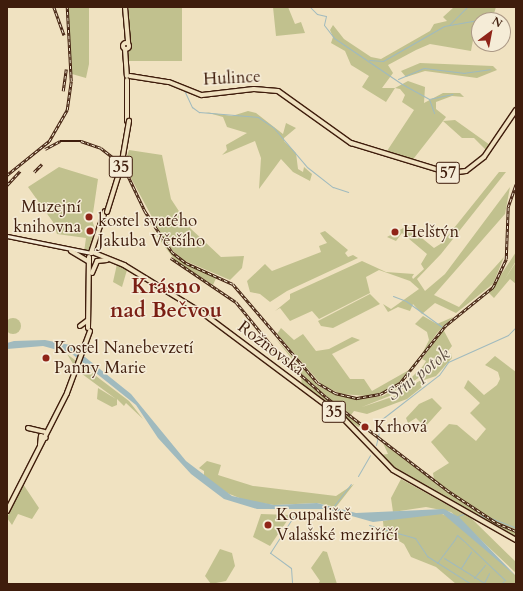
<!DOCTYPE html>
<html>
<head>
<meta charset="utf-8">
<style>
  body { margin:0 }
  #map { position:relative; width:523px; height:591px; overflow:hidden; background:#f0e2c1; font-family:Cardo,serif }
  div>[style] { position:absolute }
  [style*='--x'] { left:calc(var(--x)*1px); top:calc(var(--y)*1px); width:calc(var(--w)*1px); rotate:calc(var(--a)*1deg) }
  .green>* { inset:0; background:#c1c18e; transform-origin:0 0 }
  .round { border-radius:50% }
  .water>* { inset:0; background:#a0babe }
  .stream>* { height:1px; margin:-0.5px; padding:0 0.5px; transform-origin:0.5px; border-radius:0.5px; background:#a0babe }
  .roads { filter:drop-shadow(1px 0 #3f1d0c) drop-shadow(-1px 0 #3f1d0c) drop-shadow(0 1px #3f1d0c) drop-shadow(0 -1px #3f1d0c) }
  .secondary>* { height:3px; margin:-1.5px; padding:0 1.5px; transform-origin:1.5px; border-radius:1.5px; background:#f5ecd7 }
  .primary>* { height:4px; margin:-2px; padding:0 2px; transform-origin:2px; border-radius:2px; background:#f0e2c1 }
  .primary>.ring { margin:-2px; padding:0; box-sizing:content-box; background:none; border:4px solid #f0e2c1; border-radius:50% }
  .rail>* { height:2.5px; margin-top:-1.25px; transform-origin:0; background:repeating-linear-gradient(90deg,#f5ecd7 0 3px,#3f1d0c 0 6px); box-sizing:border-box; border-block:1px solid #3f1d0c }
  .bridges { filter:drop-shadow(1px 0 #3f1d0c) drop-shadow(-1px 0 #3f1d0c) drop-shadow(0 1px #3f1d0c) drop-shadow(0 -1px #3f1d0c) }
  .primary-bridge>* { height:4px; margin:-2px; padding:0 2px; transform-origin:2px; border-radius:2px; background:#f0e2c1 }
  .dots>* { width:11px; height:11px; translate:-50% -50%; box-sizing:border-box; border:2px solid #f5ecd7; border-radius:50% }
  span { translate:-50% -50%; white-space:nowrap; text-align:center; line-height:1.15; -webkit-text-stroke:3px #f5ecd7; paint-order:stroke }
  .shield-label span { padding:1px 3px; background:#f5ecd7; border:1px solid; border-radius:3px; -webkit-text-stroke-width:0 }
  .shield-label { font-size:16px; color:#3f1d0c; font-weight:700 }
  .street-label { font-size:17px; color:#3f1d0c }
  .poi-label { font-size:17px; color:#3f1d0c }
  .right { translate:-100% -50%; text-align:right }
  .left { translate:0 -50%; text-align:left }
  .water-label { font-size:18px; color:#5c4c41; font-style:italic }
  .district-label { font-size:21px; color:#7a1f14; font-weight:700 }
  .frame { position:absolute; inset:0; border:8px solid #3f1d0c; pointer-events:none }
  .north { position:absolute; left:471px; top:12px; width:40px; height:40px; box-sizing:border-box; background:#f5ecd7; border:1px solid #ac9986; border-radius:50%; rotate:32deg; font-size:11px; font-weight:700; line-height:16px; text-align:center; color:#3f1d0c }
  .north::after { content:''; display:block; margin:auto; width:14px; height:18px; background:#8f2418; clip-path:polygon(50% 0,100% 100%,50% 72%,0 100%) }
</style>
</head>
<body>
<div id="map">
  <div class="green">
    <i style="clip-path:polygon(68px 7px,89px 7px,89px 64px,86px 78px,72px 74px)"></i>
    <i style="left:129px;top:7px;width:53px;height:54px"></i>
    <i style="clip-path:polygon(273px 7px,288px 7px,295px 24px,301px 22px,305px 33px,276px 36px)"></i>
    <i style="clip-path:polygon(454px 7px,496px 7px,492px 20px,479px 20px,479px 38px,473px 40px,471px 51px,430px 44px,416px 50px,388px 65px,393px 73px,382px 88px,395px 88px,408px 81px,425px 87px,424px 103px,443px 93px,460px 93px,464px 97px,452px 96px,436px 102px,436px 109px,446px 117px,443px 121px,455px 120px,490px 145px,487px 151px,474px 138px,462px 138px,443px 121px,411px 162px,385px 154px,414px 110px,402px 102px,405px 95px,400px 89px,395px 88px,386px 102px,365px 89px,362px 87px,369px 76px,351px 65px,345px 51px,331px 43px,333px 37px,330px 30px,333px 25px,344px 39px,371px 57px,381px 59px,430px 31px,434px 24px,447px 21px,443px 17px)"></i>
    <i style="clip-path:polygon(420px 63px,493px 66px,497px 70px,477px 78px,425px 71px,406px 77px,401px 71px)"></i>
    <i style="clip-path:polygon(248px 111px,256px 113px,283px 134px,286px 123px,296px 128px,284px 138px,284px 141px,296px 153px,298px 169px,303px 172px,304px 167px,312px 174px,310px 181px,293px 172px,281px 159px,259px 189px,261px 158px,255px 141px,222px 155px,227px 150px,226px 145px,247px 133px,227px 127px,223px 117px,205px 112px,232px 116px)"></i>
    <i style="clip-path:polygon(129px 150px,162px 155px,171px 199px,190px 228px,221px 257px,244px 256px,242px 268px,230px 280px,183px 260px,167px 245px,124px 165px)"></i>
    <i style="clip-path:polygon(59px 167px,98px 179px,92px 220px,96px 232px,89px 253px,84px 252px,86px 238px,57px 234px,53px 222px,28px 187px)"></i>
    <i style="clip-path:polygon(499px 172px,506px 172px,441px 254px,417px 279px,425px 291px,445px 274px,510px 187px,505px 214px,434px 295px,459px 307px,504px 257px,493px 284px,456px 313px,435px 303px,422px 314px,413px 304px,410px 311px,398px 307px,388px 312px,383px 304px,391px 309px,419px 289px,410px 281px,379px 270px,366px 277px,370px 293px,319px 319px,312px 311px,290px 321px,280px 308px,275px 311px,290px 299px,290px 294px,362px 261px,386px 272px,414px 274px,412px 277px,413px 279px,424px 269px,421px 264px,427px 254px,402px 233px,396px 241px,387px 237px,407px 226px,434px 248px,442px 243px)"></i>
    <i style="clip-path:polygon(151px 228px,178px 259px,217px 276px,213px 285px,177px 263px)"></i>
    <i style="clip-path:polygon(325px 231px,348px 250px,345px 253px,348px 257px,353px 255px,358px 258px,287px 291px,270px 302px,260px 294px,250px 292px,247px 281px,265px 264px,272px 271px,321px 252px,319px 246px,327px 243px,320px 233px)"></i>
    <i style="clip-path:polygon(516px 252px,516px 261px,505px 279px,516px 262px,516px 284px,510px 279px,494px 298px,489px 293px)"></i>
    <i style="clip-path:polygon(117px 264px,127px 270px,122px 287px,113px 282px)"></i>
    <i style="clip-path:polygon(370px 294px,380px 304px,333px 328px,321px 326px,318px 321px)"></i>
    <i style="clip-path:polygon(423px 316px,437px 324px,453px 317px,437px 333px,413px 368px,404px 379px,384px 392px,367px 396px,341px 394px,322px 385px,277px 334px,281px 328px,294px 340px,303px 334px,316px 351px,329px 349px,352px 337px,360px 340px,332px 354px,350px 379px,364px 379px,372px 391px,409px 370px,422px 354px,429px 340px,427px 332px,415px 324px)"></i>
    <i class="round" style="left:5px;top:318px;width:16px;height:16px"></i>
    <i style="clip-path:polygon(443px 329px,452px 346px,438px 364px,397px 393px,362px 407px,395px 396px,421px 380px,451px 353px,452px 358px,436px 376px,421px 381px,422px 387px,407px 399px,367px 414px,354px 411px,351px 415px,326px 396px,291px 364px,292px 359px,275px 338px,320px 387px,341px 396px,363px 398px,383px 396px,407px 382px,423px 366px,426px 361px,422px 359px)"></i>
    <i style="clip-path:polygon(67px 354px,129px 401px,143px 419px,126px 403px,124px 406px,117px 399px,117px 405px,112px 407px,97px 399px,98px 388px,116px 399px,78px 371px,80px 367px,75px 367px)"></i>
    <i style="clip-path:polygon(495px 356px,516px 372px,516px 530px,497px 523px,447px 489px,434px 480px,433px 473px,449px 463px,431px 442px,449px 424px,457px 425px,476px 441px,486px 429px,470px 413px,480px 403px,464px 388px,468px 380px,484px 395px,497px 385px,500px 379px,498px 372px,485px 365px)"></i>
    <i style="clip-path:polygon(301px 377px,325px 398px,361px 426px,358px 427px,302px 386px)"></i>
    <i style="clip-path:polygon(432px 398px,442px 408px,425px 427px,416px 418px,408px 423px,406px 418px,419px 404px)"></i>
    <i style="clip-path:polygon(383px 443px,446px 491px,496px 524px,516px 532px,516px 538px,394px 468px,380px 455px,388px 454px)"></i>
    <i style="clip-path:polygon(207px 461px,221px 465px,218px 475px,253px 486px,336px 496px,354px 484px,336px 507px,317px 503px,274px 505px,247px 501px,222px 491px,204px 477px,204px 471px,199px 468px)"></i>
    <i style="clip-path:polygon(401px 479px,471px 518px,516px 562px,516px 573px,451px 512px,426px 507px,393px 512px,391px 498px)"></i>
    <i style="clip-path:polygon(23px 484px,39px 508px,32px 519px,18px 514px,12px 525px,7px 518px)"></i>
    <i style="clip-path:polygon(261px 514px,291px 515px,270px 546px,253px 537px)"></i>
    <i style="clip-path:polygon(418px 514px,438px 512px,455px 520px,516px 576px,516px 584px,456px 584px,436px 567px,411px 557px,404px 544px,384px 532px,383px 521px)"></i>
    <i style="clip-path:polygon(220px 549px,232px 553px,235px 566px,226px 581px,211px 584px,205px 576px)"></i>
    <i style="clip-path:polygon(323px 551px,327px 552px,337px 584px,318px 584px,320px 581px,311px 568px)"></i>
  </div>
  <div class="water">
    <i style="clip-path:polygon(45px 340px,70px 345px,131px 394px,186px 461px,232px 496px,274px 505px,317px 503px,356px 513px,444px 509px,459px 517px,516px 576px,443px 514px,373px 522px,327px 509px,257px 509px,224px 499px,191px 474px,158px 438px,136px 405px,72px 354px,43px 346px,7px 349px,7px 343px,14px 341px)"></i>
  </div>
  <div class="stream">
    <i style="--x:310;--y:7;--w:10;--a:45"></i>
    <i style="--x:317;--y:14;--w:9;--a:13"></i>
    <i style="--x:326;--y:16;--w:9;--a:103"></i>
    <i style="--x:324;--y:25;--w:16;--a:52"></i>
    <i style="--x:334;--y:38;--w:82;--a:34.1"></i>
    <i style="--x:402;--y:84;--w:31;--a:29"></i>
    <i style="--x:429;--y:99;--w:24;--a:-12"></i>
    <i style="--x:480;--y:20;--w:4;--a:-27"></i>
    <i style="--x:449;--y:25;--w:25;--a:-45"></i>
    <i style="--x:369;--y:60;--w:14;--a:4"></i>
    <i style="--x:383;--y:61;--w:70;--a:-29.8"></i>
    <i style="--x:444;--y:26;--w:36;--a:-10"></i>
    <i style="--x:398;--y:79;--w:28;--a:-23"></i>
    <i style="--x:424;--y:68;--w:39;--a:7"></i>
    <i style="--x:463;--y:73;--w:27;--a:-8"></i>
    <i style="--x:184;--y:90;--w:19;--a:65"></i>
    <i style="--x:192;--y:107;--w:9;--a:36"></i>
    <i style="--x:199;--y:112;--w:59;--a:4.8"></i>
    <i style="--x:258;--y:117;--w:18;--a:34"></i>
    <i style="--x:273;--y:127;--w:52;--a:49.6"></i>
    <i style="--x:307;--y:167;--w:33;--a:38"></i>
    <i style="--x:333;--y:187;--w:16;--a:18"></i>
    <i style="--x:429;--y:99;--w:15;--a:70"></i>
    <i style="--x:393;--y:296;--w:14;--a:21"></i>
    <i style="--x:406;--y:301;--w:44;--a:35.8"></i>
    <i style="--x:376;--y:445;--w:27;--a:-77"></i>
    <i style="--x:382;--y:419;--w:72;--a:-37.7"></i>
    <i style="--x:439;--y:375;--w:16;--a:-55"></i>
    <i style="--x:448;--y:362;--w:66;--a:-24.2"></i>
    <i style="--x:508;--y:335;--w:11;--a:-45"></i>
    <i style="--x:358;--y:476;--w:24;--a:-60"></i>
    <i style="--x:333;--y:507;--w:29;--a:-52"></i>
    <i style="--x:469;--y:512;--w:17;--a:17"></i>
    <i style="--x:458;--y:516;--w:9;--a:-21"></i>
    <i style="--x:488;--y:517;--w:30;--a:21"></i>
    <i style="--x:369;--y:525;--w:48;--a:15.8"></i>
    <i style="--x:415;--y:538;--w:22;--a:56"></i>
    <i style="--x:427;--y:556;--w:52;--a:32.5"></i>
    <i style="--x:455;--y:539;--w:4;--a:-63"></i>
    <i style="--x:457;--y:535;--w:9;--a:41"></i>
    <i style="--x:464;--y:541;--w:57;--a:43.6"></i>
    <i style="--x:444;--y:558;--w:49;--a:31.8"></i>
    <i style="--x:437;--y:563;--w:30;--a:-53"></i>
    <i style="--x:461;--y:568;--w:19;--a:-58"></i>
    <i style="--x:474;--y:578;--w:17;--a:-50"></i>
    <i style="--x:292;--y:582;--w:14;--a:-94"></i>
    <i style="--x:291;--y:568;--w:26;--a:-144"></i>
    <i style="--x:270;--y:553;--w:46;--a:-57.3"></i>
    <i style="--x:484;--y:583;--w:11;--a:-63"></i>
    <i style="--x:501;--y:584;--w:4;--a:-45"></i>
  </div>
  <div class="roads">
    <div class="secondary">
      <i style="--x:7;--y:236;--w:86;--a:11.4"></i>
    </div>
    <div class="primary">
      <i style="--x:125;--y:7;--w:36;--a:85"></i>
      <i class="ring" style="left:123px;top:43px;width:2px;height:2px"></i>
      <i style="--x:125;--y:49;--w:27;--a:86"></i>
      <i style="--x:130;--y:76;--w:39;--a:9"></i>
      <i style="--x:169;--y:82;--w:35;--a:22"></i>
      <i style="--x:202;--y:95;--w:52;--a:-6.6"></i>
      <i style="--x:254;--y:89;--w:24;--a:5"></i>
      <i style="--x:278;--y:91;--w:90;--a:35.5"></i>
      <i style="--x:351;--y:143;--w:102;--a:17"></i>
      <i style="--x:449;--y:173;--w:17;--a:-7"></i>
      <i style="--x:466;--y:171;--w:23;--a:-38"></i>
      <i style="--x:484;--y:157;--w:57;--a:-55.8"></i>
      <i style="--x:127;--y:80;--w:41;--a:90"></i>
      <i style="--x:71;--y:251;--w:21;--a:31"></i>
      <i style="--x:92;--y:252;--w:35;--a:22"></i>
      <i style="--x:124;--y:265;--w:94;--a:31.5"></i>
      <i style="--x:204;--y:314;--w:174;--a:36.8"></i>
      <i style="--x:343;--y:418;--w:72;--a:46.1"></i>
      <i style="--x:393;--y:470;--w:142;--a:29.6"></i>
      <i style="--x:91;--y:253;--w:44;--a:-71.6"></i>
      <i style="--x:92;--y:273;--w:13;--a:-67"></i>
      <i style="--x:97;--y:261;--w:10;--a:-6"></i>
      <i style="--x:80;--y:326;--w:9;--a:-36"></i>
      <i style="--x:88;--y:328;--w:71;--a:-89.2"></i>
      <i style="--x:28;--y:428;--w:17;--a:13"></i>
      <i style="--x:40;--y:445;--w:9;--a:-84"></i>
      <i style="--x:41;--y:436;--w:5;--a:22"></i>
      <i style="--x:7;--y:511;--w:132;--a:-63"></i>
      <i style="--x:67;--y:393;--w:66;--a:-69.6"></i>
    </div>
  </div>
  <div class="rail">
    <i style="--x:54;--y:7;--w:30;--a:70"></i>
    <i style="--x:63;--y:91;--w:22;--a:-82"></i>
    <i style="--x:45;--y:149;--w:17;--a:-28"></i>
    <i style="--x:60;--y:141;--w:21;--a:0"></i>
    <i style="--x:81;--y:141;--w:21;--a:19"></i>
    <i style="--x:101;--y:148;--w:23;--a:38"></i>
    <i style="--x:123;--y:165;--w:51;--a:64.4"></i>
    <i style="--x:145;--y:211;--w:49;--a:56.6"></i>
    <i style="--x:172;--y:252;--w:18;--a:38"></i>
    <i style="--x:186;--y:263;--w:51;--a:24.1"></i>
    <i style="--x:233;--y:284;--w:130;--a:49.4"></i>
    <i style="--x:318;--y:383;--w:20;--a:30"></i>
    <i style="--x:335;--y:393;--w:23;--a:13"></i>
    <i style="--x:357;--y:398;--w:23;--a:-10"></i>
    <i style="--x:380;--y:394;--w:23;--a:-29"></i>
    <i style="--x:400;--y:383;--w:73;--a:-51.7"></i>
    <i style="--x:445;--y:326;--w:62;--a:-39.1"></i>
    <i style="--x:493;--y:287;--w:31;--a:-65"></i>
    <i style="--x:506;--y:259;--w:52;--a:-87.8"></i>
    <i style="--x:508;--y:207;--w:24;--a:-71"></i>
    <i style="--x:34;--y:172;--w:11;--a:-45"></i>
    <i style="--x:7;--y:175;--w:54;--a:-39"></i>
    <i style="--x:49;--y:141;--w:36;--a:-60"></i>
    <i style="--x:67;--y:110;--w:29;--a:-82"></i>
    <i style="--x:71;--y:81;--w:74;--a:-93.1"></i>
    <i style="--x:7;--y:185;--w:19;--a:-47"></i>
    <i style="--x:171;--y:258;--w:78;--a:34.1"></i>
    <i style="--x:236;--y:302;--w:71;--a:50.7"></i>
    <i style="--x:281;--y:357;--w:60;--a:41.6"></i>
    <i style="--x:326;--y:397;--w:153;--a:37.5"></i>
    <i style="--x:447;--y:490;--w:60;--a:33.4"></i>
    <i style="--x:497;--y:523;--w:21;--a:23"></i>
  </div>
  <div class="bridges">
    <div class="primary-bridge">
      <i style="--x:107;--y:212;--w:47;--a:-72.7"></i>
      <i style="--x:121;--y:167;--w:47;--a:-80.1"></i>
    </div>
  </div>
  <div class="dots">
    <i style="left:89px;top:217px;background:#8f2418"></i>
    <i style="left:90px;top:231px;background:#8f2418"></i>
    <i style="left:395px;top:232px;background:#8f2418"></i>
    <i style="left:46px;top:358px;background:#8f2418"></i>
    <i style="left:365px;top:427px;background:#8f2418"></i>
    <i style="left:268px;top:525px;background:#8f2418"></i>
  </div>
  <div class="shield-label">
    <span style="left:121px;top:167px">35</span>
    <span style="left:448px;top:173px">57</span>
    <span style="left:334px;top:412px">35</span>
  </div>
  <div class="street-label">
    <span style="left:232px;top:78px;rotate:-3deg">Hulince</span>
    <span style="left:271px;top:348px;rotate:37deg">Rožnovská</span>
  </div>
  <div class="poi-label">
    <span class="right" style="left:81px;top:217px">Muzejní<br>knihovna</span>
    <span class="left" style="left:98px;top:231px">kostel svatého<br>Jakuba Většího</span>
    <span class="left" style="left:403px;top:232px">Helštýn</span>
    <span class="left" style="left:54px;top:358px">Kostel Nanebevzetí<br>Panny Marie</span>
    <span class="left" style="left:374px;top:427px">Krhová</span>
    <span class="left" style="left:276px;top:525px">Koupaliště<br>Valašské meziříčí</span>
  </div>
  <div class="water-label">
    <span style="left:419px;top:375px;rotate:-38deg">Srní potok</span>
  </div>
  <div class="district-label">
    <span style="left:166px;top:299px">Krásno<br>nad Bečvou</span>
  </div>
  <div class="frame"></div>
  <div class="north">N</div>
</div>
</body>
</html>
